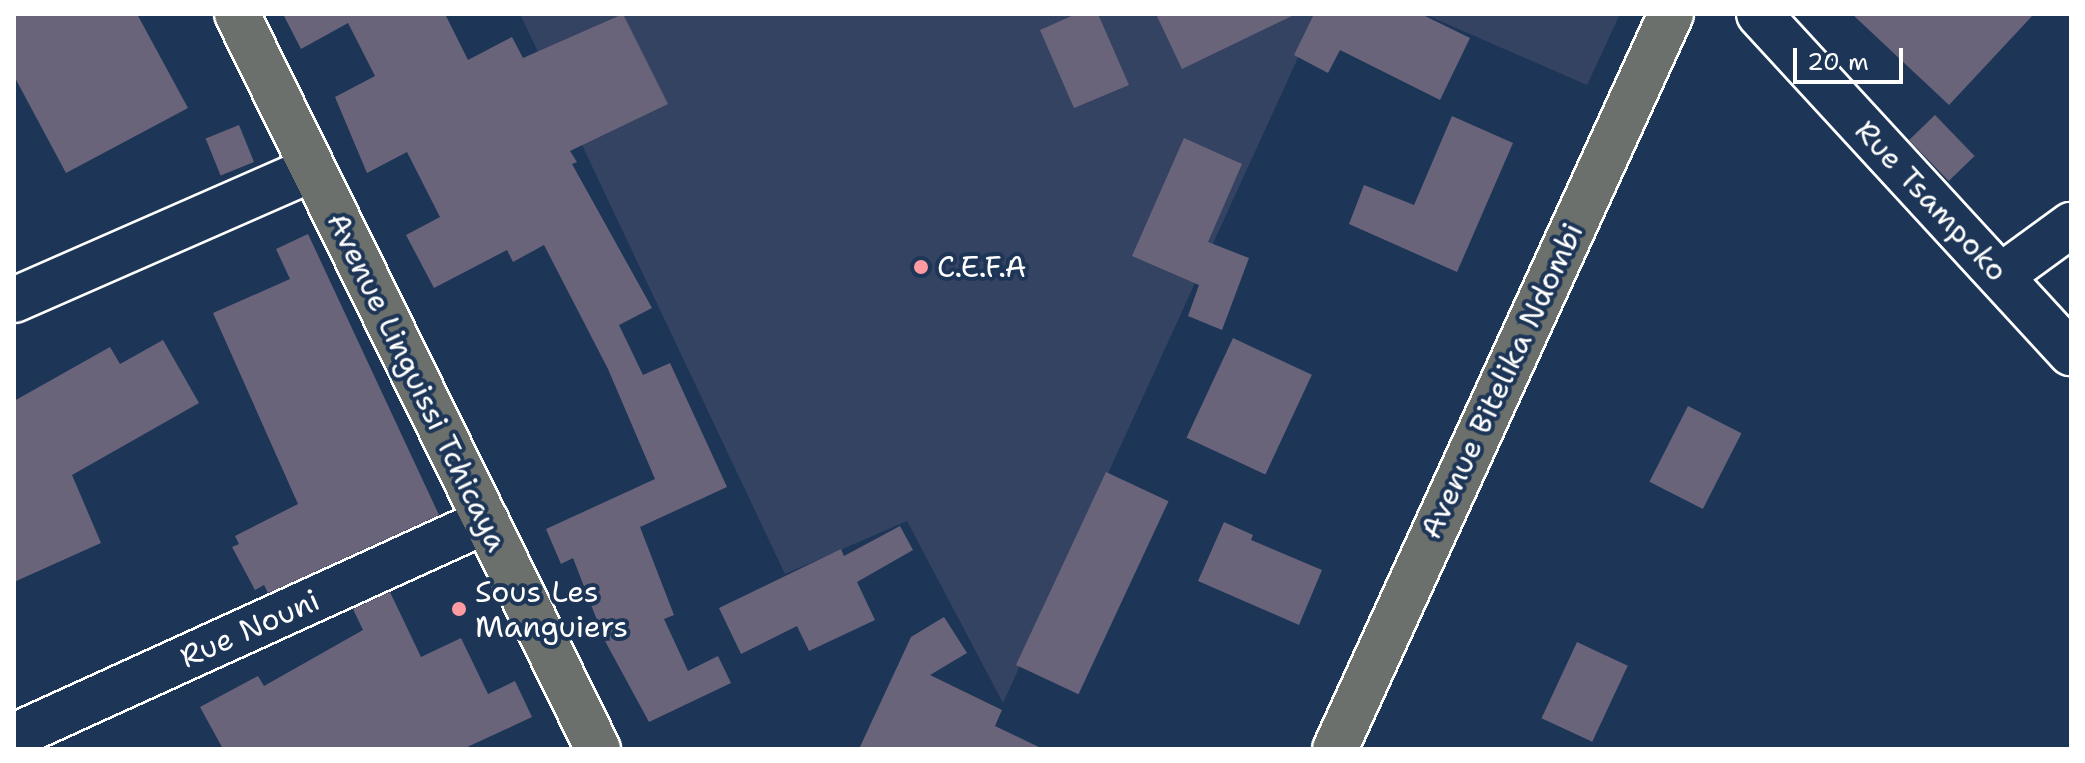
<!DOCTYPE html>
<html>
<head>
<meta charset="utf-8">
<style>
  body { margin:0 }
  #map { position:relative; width:2085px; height:763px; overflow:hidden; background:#1d3557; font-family:"Shantell Sans",sans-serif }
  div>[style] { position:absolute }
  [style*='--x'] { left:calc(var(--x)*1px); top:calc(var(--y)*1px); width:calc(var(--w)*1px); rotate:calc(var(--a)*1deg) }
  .built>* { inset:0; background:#344362 }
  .building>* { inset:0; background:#6a647a; transform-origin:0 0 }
  .roads { filter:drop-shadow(2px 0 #fff) drop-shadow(-2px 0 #fff) drop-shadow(0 2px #fff) drop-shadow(0 -2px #fff) }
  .minor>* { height:44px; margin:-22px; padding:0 22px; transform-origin:22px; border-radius:22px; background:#1d3557 }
  .major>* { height:44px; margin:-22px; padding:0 22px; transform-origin:22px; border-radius:22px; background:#6b706d }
  .highway>* { height:44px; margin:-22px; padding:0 22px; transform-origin:22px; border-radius:22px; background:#6b706d }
  .dots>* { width:22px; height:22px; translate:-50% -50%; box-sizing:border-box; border:4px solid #1d3557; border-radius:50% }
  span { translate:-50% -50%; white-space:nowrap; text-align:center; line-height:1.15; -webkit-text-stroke:8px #1d3557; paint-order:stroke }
  .street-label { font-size:30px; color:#fff }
  .poi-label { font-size:30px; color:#fff }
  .left { translate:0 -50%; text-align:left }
  .frame { position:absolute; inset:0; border:16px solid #fff; pointer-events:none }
  .scale { position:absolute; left:1793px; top:48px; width:110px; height:36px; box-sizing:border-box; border:4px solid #fff; border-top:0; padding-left:10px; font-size:24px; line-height:28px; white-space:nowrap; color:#fff; -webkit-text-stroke:6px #1d3557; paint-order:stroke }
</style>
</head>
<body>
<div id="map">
  <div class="built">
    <i style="clip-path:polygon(520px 14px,1318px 14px,1003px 703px,907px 521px,785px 574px)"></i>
    <i style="clip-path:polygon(1424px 14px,1620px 14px,1587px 85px)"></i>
  </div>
  <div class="building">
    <i style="clip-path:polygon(14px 14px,137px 14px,188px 108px,66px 173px,14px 76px)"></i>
    <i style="clip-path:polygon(283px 14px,445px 14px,468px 60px,512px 37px,523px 58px,623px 14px,668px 104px,570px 151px,577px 162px,572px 164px,652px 308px,619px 325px,643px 375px,670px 363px,727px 487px,640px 527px,674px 615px,664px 619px,688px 671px,718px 656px,731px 683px,649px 722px,605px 641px,573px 558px,561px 564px,546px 529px,655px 479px,608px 369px,544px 245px,513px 262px,507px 250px,434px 288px,406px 235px,440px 217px,407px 152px,367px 173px,335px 97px,375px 76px,348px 23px,301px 49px)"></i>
    <i style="clip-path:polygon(1076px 14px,1098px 14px,1129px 85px,1074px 108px,1040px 30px)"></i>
    <i style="clip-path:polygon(1156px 14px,1296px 14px,1182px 69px)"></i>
    <i style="clip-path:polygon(1314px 14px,1421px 14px,1470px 38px,1440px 100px,1340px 50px,1328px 73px,1294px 55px)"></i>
    <i style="clip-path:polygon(1852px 14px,2034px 14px,1949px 105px)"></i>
    <i style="left:1935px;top:115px;width:57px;height:36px;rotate:46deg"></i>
    <i style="clip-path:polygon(1452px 116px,1513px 143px,1457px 272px,1349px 224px,1364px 185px,1414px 205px)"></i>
    <i style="left:239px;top:125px;width:40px;height:36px;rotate:68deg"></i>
    <i style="clip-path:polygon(1184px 138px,1242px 164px,1208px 242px,1249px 258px,1222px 330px,1188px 316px,1199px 285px,1132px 256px)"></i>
    <i style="clip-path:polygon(308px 234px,439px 515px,268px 593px,264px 585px,255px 590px,232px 547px,239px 544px,235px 536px,298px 504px,213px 313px,290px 279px,276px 249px)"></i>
    <i style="left:1233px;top:338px;width:87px;height:110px;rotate:25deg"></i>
    <i style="clip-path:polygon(163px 340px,199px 403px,72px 475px,101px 543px,14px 582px,14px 401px,110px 347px,120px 364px)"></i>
    <i style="left:1688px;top:406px;width:60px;height:85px;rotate:27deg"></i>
    <i style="left:1106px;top:472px;width:69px;height:213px;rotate:25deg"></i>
    <i style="clip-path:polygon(1224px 522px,1253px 535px,1251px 540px,1322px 570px,1299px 625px,1198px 581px)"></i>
    <i style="clip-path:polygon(900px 526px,913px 550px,857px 582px,875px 620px,809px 651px,797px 626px,741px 654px,719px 608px,841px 549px,844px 556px)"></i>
    <i style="clip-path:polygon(390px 592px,421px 657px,461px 638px,488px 694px,515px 681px,532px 717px,463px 749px,223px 749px,200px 707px,258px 676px,264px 686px,363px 630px,353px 609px)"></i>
    <i style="clip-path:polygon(944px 617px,967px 653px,930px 675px,1002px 710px,995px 726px,1043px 749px,859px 749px,911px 637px)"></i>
    <i style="left:1577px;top:642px;width:56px;height:84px;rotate:25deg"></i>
  </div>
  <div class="roads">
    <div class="minor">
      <i style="--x:1759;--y:14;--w:461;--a:47.4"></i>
      <i style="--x:2001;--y:276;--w:87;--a:-36.1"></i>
      <i style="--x:14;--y:300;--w:326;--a:-23.7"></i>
      <i style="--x:14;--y:736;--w:519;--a:-24.49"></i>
    </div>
    <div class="major">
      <i style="--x:237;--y:14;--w:819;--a:63.84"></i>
    </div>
    <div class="highway">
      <i style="--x:1335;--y:749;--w:808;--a:-65.43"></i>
    </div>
  </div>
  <div class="dots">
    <i style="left:921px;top:267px;background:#ff9aa2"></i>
    <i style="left:459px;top:609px;background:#ff9aa2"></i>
  </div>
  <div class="street-label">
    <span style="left:1931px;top:201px;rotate:47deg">Rue Tsampoko</span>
    <span style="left:1502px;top:381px;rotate:-65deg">Avenue Bitelika Ndombi</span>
    <span style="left:417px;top:382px;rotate:64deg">Avenue Linguissi Tchicaya</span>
    <span style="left:250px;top:629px;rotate:-24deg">Rue Nouni</span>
  </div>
  <div class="poi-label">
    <span class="left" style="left:937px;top:267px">C.E.F.A</span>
    <span class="left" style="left:475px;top:609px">Sous Les<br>Manguiers</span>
  </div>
  <div class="frame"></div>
  <div class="scale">20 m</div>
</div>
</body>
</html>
